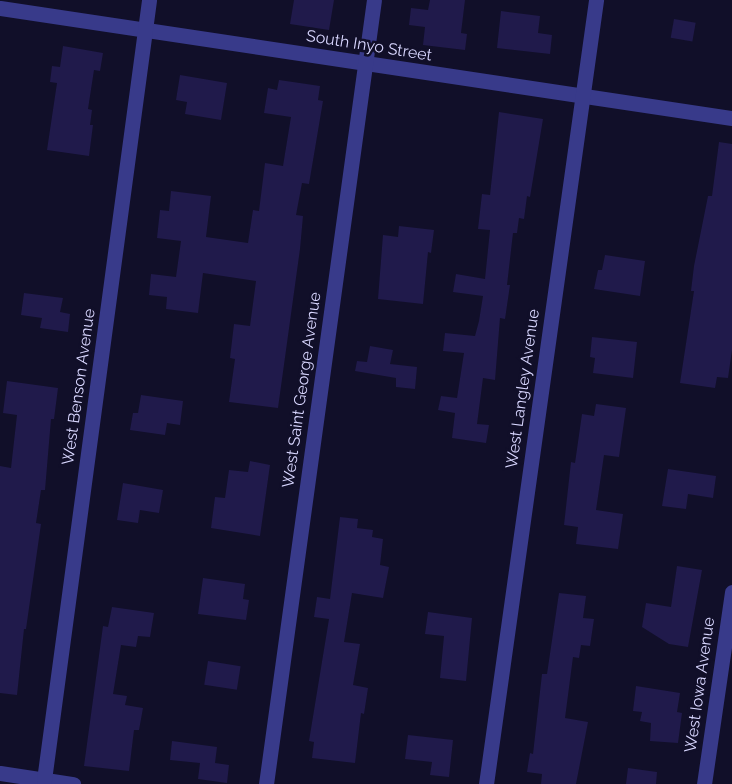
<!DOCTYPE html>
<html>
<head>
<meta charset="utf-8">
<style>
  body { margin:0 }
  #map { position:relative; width:732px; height:784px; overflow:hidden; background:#110f29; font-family:Raleway,sans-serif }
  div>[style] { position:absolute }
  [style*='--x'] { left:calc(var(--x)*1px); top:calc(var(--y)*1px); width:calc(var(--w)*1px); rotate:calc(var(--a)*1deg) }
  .building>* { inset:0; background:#201a4b; transform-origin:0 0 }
  .street>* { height:15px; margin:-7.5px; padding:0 7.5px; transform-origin:7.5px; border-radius:7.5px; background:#383a8a }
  span { translate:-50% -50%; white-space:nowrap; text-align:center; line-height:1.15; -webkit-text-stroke:5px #110f29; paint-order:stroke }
  .street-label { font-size:16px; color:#d9d7ff }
</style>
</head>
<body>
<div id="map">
  <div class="building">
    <i style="clip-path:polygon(294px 0,334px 0,329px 30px,290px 24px)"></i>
    <i style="clip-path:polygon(430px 0,465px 0,461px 33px,467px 34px,465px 50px,423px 45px,425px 27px,409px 25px,411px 8px,428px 10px)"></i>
    <i style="clip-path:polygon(501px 11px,540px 16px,538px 33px,552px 35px,550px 54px,497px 48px)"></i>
    <i style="left:674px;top:19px;width:22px;height:19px;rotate:10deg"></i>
    <i style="clip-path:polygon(63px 46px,103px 53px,100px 71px,94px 70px,88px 109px,92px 110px,90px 125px,93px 125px,89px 156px,47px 150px,57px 83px,50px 82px,52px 66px,60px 67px)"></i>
    <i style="clip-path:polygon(180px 75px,227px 83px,221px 120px,185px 114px,187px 102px,176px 100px)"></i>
    <i style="clip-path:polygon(279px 80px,320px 86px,318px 100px,323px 101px,309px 184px,302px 183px,296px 215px,303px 216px,300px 249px,278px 408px,229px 402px,235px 359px,230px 358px,234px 324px,250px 326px,256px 281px,203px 273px,198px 313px,166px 309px,167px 297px,149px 295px,151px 274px,176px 277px,181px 241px,157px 238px,160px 210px,169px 211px,171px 191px,211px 196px,206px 237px,248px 243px,253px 210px,259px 211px,265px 163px,283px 166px,291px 117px,264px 113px,268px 88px,277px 90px)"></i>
    <i style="clip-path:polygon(499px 112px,543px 119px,530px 197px,527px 196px,524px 219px,519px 218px,517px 233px,513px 233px,507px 285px,510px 285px,505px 319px,500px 318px,495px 380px,483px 378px,477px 424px,489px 425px,486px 443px,452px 438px,455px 413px,438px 410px,441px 396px,457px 398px,464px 353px,443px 351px,445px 333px,475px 336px,479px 321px,483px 296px,453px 292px,456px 274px,485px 279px,490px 230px,478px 229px,482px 194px,490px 195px)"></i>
    <i style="clip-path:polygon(719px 142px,732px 144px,732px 350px,728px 378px,717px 377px,715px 388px,680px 383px,694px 291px,691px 291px,694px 266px,708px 196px,712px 196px)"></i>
    <i style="clip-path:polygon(399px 226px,434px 230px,431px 253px,428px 252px,423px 304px,378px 299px,383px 235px,398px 237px)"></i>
    <i style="clip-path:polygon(605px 255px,645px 261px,640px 296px,594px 289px,598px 270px,602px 270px)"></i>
    <i style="clip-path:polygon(24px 293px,63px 298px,60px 312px,70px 314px,68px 332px,40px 328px,42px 318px,21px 315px)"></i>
    <i style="clip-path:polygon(592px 337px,637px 342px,633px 378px,593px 373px,595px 358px,590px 357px)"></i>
    <i style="clip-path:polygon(370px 346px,393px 350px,390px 364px,417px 367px,415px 389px,396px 387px,396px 378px,355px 371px,357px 361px,367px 362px)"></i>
    <i style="clip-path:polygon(7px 381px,58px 388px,54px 419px,51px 419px,45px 490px,41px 490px,36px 523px,41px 524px,26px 629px,24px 629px,17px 695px,0 693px,0 466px,11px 468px,17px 415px,3px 413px)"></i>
    <i style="clip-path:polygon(141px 395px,183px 401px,180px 425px,167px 423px,165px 435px,130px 430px,133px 413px,138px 413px)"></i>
    <i style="clip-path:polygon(596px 404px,626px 408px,619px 457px,604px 455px,596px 510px,623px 514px,618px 549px,576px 544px,578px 527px,564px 525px,571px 462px,575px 463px,582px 414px,594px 416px)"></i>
    <i style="clip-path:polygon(250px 461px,270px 465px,260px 536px,211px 528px,215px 497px,225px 498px,229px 470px,248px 472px)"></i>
    <i style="clip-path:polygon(668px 469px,716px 476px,713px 498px,688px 494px,686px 509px,662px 506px)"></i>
    <i style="clip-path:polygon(123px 483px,163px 490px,159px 513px,140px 510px,138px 523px,117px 520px)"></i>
    <i style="clip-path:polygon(340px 517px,358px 519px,357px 528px,373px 530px,372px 537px,383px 539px,380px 565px,389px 567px,383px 598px,352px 593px,344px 642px,360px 644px,353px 685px,368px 688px,364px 714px,361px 713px,355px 763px,312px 758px,314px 742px,309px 741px,329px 619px,314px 617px,317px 597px,330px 599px)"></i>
    <i style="clip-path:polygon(677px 566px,702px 570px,688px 647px,669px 644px,642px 627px,646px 603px,671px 607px)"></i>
    <i style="clip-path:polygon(203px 578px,245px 584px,243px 599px,249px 600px,246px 620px,198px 614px)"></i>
    <i style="clip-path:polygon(559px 593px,586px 596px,583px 618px,594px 619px,590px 646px,581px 645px,579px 658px,573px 657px,565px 718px,588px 722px,576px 784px,541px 784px,542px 774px,527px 772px,530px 753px,533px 754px,542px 674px,547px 674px)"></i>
    <i style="clip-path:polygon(112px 607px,154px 613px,150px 637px,138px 636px,136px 647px,121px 645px,113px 694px,127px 696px,125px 705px,143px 708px,139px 730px,134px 730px,129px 771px,84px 766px,103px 626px,108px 627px)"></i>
    <i style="clip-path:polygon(428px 612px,472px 618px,466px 681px,440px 678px,444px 636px,425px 634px)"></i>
    <i style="left:208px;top:661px;width:33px;height:24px;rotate:9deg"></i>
    <i style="clip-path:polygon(636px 686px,680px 693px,677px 712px,682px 713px,678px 743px,650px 741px,651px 723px,640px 721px,642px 712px,633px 711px)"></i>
    <i style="clip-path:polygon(408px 735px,453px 740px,449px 777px,430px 775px,432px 762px,405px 759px)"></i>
    <i style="clip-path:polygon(172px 741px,217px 747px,215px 763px,229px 765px,227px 783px,198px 779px,200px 763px,170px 760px)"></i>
    <i style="clip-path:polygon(628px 768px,657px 772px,656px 784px,626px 784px)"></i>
  </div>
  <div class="street">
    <i style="--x:0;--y:8;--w:740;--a:8.55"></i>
    <i style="--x:0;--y:773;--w:74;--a:8.6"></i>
    <i style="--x:44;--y:780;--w:787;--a:-82.33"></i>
    <i style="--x:266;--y:784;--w:791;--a:-82.16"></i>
    <i style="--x:486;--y:784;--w:792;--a:-82.01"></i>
    <i style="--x:704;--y:784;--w:194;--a:-81.7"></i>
  </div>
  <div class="street-label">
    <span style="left:369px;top:46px;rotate:9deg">South Inyo Street</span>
    <span style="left:79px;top:387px;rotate:-82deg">West Benson Avenue</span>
    <span style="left:523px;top:389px;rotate:-82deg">West Langley Avenue</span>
    <span style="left:302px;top:390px;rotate:-82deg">West Saint George Avenue</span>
    <span style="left:700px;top:685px;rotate:-82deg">West Iowa Avenue</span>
  </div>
</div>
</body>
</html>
